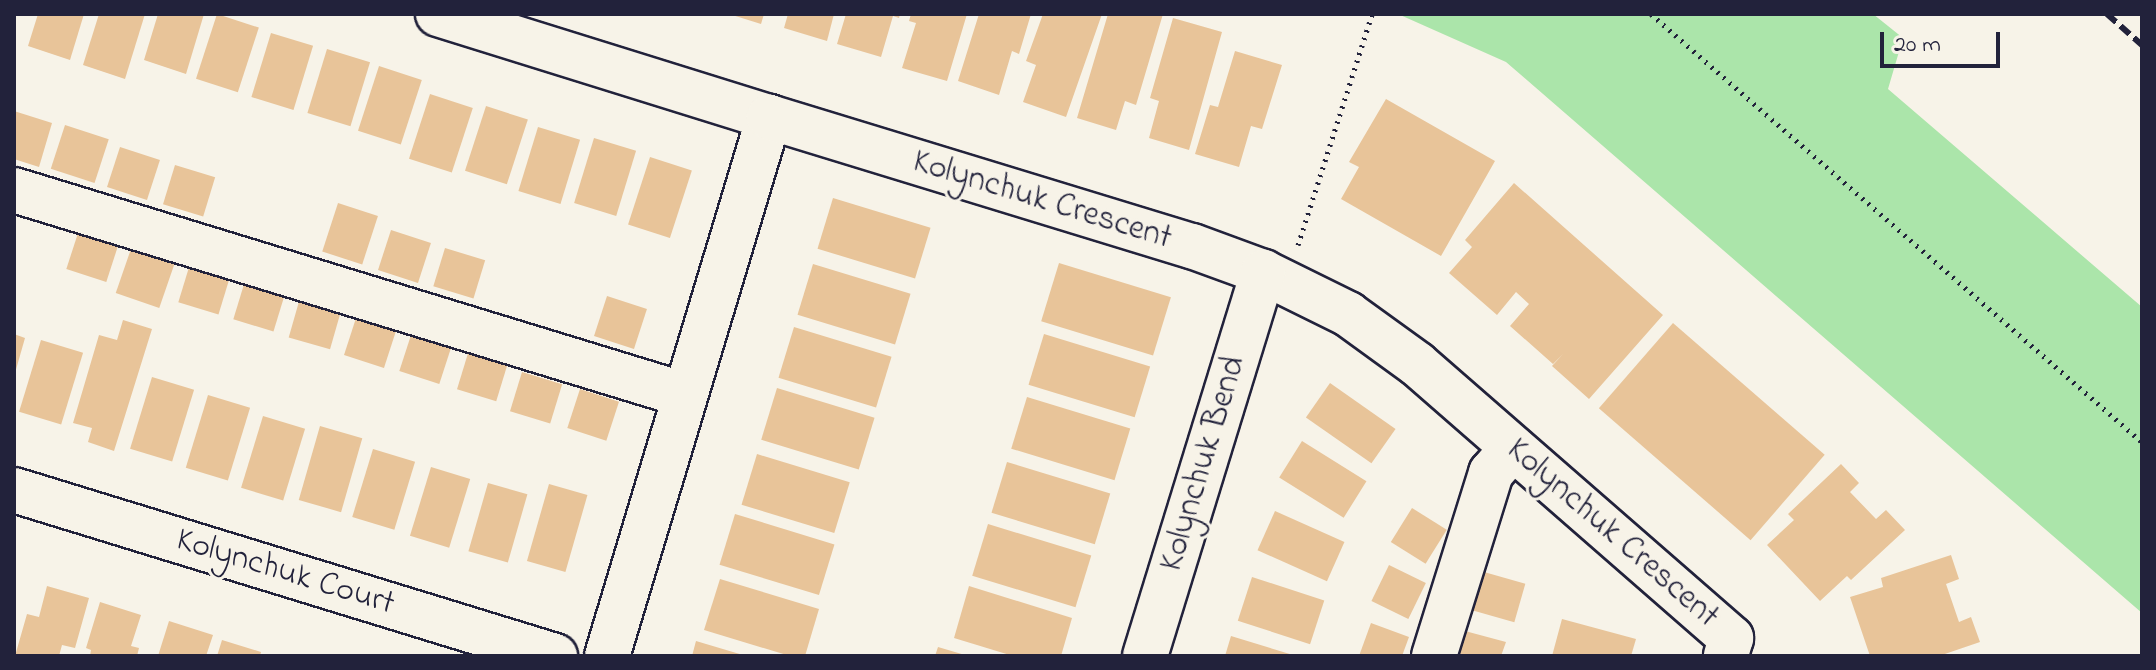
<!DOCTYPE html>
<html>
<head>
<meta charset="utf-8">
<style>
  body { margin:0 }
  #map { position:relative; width:2156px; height:670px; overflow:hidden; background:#f7f3e8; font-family:"Indie Flower",sans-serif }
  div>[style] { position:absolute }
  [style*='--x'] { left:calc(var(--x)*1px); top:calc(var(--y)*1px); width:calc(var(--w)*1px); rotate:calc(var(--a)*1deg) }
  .green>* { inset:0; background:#abe5aa }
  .building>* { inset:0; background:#e8c499; transform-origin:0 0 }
  .path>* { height:5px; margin-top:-2.5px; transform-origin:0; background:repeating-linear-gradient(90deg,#22223b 0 2px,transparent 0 8px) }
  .roads { filter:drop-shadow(2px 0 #22223b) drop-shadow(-2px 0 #22223b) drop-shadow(0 2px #22223b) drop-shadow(0 -2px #22223b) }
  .minor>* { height:44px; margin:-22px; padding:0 22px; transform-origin:22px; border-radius:22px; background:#f7f3e8 }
  .rail>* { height:6px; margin-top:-3px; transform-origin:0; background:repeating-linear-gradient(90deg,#22223b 0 12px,transparent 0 18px) }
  span { translate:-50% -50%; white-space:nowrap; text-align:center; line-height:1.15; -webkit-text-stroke:6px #f7f3e8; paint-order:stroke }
  .street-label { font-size:34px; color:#22223b }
  .frame { position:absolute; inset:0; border:16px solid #22223b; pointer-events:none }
  .scale { position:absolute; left:1880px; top:32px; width:120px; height:36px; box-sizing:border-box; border:4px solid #22223b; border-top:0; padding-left:10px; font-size:24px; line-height:28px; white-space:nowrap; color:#22223b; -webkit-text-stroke:6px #f7f3e8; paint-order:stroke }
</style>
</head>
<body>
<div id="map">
  <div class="green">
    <i style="clip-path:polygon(1398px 14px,1873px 14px,1903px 38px,1888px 89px,2142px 307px,2142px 613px,1506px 62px)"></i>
  </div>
  <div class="building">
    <i style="clip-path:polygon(38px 14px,84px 14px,70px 60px,28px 46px)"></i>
    <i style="clip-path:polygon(99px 14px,145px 14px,125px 79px,83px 65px)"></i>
    <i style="clip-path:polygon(158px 14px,204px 14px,186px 74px,144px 60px)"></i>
    <i style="left:217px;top:14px;width:44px;height:68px;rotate:18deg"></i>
    <i style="clip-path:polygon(729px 14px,764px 14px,761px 24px)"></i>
    <i style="clip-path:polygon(788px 14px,834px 14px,827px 41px,784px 28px)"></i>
    <i style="clip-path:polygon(846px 14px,900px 14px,899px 18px,893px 16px,881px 57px,837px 44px)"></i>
    <i style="clip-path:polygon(911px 14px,967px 14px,947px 81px,902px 68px,916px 23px,909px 21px)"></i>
    <i style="clip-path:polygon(979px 14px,1031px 14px,1019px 54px,1012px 51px,999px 95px,958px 81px)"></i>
    <i style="clip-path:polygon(1043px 14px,1102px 14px,1066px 117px,1023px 102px,1036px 65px,1026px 61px)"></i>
    <i style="clip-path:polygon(1108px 14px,1163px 14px,1136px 105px,1125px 101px,1116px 130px,1077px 118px)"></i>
    <i style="clip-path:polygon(1173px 18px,1222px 32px,1189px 150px,1149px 138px,1159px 101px,1150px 98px)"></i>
    <i style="left:271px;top:33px;width:44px;height:67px;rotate:17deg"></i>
    <i style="left:327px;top:49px;width:45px;height:67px;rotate:17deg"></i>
    <i style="clip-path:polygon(1235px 51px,1282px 65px,1262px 129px,1251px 126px,1239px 167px,1195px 154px,1210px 105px,1218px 107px)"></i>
    <i style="left:379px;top:66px;width:45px;height:68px;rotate:18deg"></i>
    <i style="left:430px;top:94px;width:45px;height:68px;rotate:18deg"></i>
    <i style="clip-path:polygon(1386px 99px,1495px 161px,1441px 256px,1341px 199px,1359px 167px,1349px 162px)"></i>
    <i style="left:486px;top:106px;width:44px;height:68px;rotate:18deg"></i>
    <i style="clip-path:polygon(14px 111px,52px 123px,39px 167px,14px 159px)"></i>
    <i style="left:65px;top:125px;width:46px;height:46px;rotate:18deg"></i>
    <i style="left:538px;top:127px;width:44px;height:67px;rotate:17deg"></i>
    <i style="left:594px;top:138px;width:44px;height:68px;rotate:17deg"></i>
    <i style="left:120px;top:147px;width:42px;height:42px;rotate:18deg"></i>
    <i style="left:650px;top:157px;width:44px;height:71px;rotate:18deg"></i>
    <i style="left:175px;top:165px;width:42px;height:41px;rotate:17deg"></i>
    <i style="clip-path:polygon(1514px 183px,1663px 315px,1589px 399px,1552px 366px,1563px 354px,1553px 364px,1510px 326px,1529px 304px,1516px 292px,1497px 315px,1449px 273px,1472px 247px,1465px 240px)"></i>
    <i style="left:833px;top:198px;width:102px;height:53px;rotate:17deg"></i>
    <i style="left:338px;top:203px;width:42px;height:51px;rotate:18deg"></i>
    <i style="left:79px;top:230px;width:42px;height:41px;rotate:18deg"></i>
    <i style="left:391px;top:230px;width:42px;height:42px;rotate:18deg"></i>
    <i style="left:133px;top:243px;width:46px;height:53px;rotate:19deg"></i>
    <i style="left:445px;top:248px;width:42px;height:40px;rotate:17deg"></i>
    <i style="left:1059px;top:263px;width:117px;height:61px;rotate:17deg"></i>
    <i style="left:190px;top:264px;width:42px;height:40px;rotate:17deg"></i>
    <i style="left:813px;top:264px;width:102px;height:53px;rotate:17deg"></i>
    <i style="left:245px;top:281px;width:42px;height:40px;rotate:17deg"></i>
    <i style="left:607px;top:296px;width:42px;height:42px;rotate:18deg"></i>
    <i style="left:300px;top:298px;width:43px;height:41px;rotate:16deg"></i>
    <i style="left:357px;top:315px;width:42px;height:42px;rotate:18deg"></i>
    <i style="clip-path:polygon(123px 320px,152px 329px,114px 451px,88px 442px,92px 428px,73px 423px,99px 335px,117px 340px)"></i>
    <i style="left:1673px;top:323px;width:201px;height:113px;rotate:41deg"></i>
    <i style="left:794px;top:327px;width:102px;height:53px;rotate:17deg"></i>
    <i style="left:412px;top:332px;width:42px;height:41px;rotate:18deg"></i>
    <i style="clip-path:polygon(14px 334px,25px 338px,15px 373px,14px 373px)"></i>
    <i style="left:1044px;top:334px;width:111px;height:53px;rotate:17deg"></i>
    <i style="left:41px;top:340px;width:44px;height:75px;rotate:17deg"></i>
    <i style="left:469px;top:350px;width:41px;height:41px;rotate:17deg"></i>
    <i style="left:522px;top:372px;width:42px;height:41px;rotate:17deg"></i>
    <i style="left:152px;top:377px;width:44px;height:75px;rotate:17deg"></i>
    <i style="left:1330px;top:383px;width:80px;height:42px;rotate:35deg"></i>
    <i style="left:777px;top:388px;width:102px;height:54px;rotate:17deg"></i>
    <i style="left:580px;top:389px;width:41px;height:41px;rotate:18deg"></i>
    <i style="left:208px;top:395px;width:44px;height:76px;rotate:17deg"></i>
    <i style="left:1027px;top:397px;width:108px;height:54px;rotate:17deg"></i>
    <i style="left:263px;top:416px;width:44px;height:75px;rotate:17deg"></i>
    <i style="left:320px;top:426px;width:44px;height:77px;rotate:16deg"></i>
    <i style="left:1302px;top:441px;width:76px;height:43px;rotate:32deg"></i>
    <i style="left:373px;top:449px;width:44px;height:71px;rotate:17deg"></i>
    <i style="left:757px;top:454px;width:97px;height:53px;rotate:17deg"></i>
    <i style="left:1007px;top:462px;width:108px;height:53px;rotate:17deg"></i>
    <i style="clip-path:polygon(1841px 464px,1859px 483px,1850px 492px,1876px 519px,1886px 510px,1905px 530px,1851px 580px,1847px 576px,1820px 601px,1767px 545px,1794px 520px,1788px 514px)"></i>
    <i style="left:431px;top:467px;width:41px;height:72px;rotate:17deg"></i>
    <i style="left:488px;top:483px;width:41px;height:71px;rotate:16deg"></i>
    <i style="left:549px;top:484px;width:40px;height:80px;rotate:16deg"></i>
    <i style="left:1412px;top:508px;width:41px;height:40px;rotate:32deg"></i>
    <i style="left:1275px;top:511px;width:76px;height:43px;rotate:24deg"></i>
    <i style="left:735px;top:514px;width:104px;height:53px;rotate:17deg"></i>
    <i style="left:988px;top:524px;width:108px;height:54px;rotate:17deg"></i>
    <i style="clip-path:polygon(1951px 555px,1959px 579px,1946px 584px,1959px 622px,1971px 617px,1980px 642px,1939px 656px,1870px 656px,1850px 597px,1883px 587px,1881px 578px)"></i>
    <i style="left:1389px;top:565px;width:41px;height:40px;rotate:26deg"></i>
    <i style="left:1484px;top:572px;width:43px;height:40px;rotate:16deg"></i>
    <i style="left:1252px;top:577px;width:76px;height:46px;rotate:18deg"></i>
    <i style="clip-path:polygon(720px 579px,819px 609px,805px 656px,790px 656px,704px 630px)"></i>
    <i style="clip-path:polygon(47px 586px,89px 598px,75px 648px,62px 645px,59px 656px,15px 656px,27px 614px,39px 617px)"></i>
    <i style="clip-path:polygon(969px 586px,1072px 618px,1061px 656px,1013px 656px,954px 638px)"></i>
    <i style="clip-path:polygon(100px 602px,141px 615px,131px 646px,139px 648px,137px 656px,90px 656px,91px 650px,86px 648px)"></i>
    <i style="clip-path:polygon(1562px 619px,1636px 639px,1631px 656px,1552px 656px)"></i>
    <i style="clip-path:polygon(169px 621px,213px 635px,206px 656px,158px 656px)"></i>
    <i style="clip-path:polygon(1371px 623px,1409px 637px,1402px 656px,1359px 656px)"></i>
    <i style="clip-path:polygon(1465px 631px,1506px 642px,1501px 656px,1457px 656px)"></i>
    <i style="clip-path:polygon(1231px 636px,1293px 655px,1292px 656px,1225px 656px)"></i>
    <i style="clip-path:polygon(222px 640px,261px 652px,260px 656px,217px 656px)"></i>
    <i style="clip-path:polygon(696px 641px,743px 655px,743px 656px,692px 656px)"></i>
    <i style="clip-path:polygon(938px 647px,965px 655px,965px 656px,935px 656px)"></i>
  </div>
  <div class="path">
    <i style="--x:1651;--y:14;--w:651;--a:41.08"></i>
    <i style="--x:1298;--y:245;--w:243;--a:-72.2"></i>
  </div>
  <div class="roads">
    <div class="minor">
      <i style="--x:438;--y:14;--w:347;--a:17.3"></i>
      <i style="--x:14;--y:190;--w:702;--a:16.99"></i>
      <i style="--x:14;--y:490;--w:566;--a:17.06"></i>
      <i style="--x:607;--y:656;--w:563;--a:-73.27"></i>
      <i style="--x:769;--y:117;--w:442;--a:17"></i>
      <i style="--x:1192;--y:246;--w:76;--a:20.1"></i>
      <i style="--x:1263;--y:272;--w:95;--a:26.3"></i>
      <i style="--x:1348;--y:314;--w:85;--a:35.9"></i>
      <i style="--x:1417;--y:364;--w:417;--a:41.1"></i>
      <i style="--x:1731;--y:638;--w:19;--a:106"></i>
      <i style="--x:1145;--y:656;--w:402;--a:-72.9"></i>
      <i style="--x:1434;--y:656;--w:192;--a:-72.7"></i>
      <i style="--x:1491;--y:473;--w:33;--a:-49"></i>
    </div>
  </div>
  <div class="rail">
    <i style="--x:2107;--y:14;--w:47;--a:41.5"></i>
  </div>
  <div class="street-label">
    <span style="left:1042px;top:201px;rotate:17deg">Kolynchuk Crescent</span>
    <span style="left:1204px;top:464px;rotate:-73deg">Kolynchuk Bend</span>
    <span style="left:1612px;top:534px;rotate:41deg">Kolynchuk Crescent</span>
    <span style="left:285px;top:573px;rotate:17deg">Kolynchuk Court</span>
  </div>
  <div class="frame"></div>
  <div class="scale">20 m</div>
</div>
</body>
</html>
